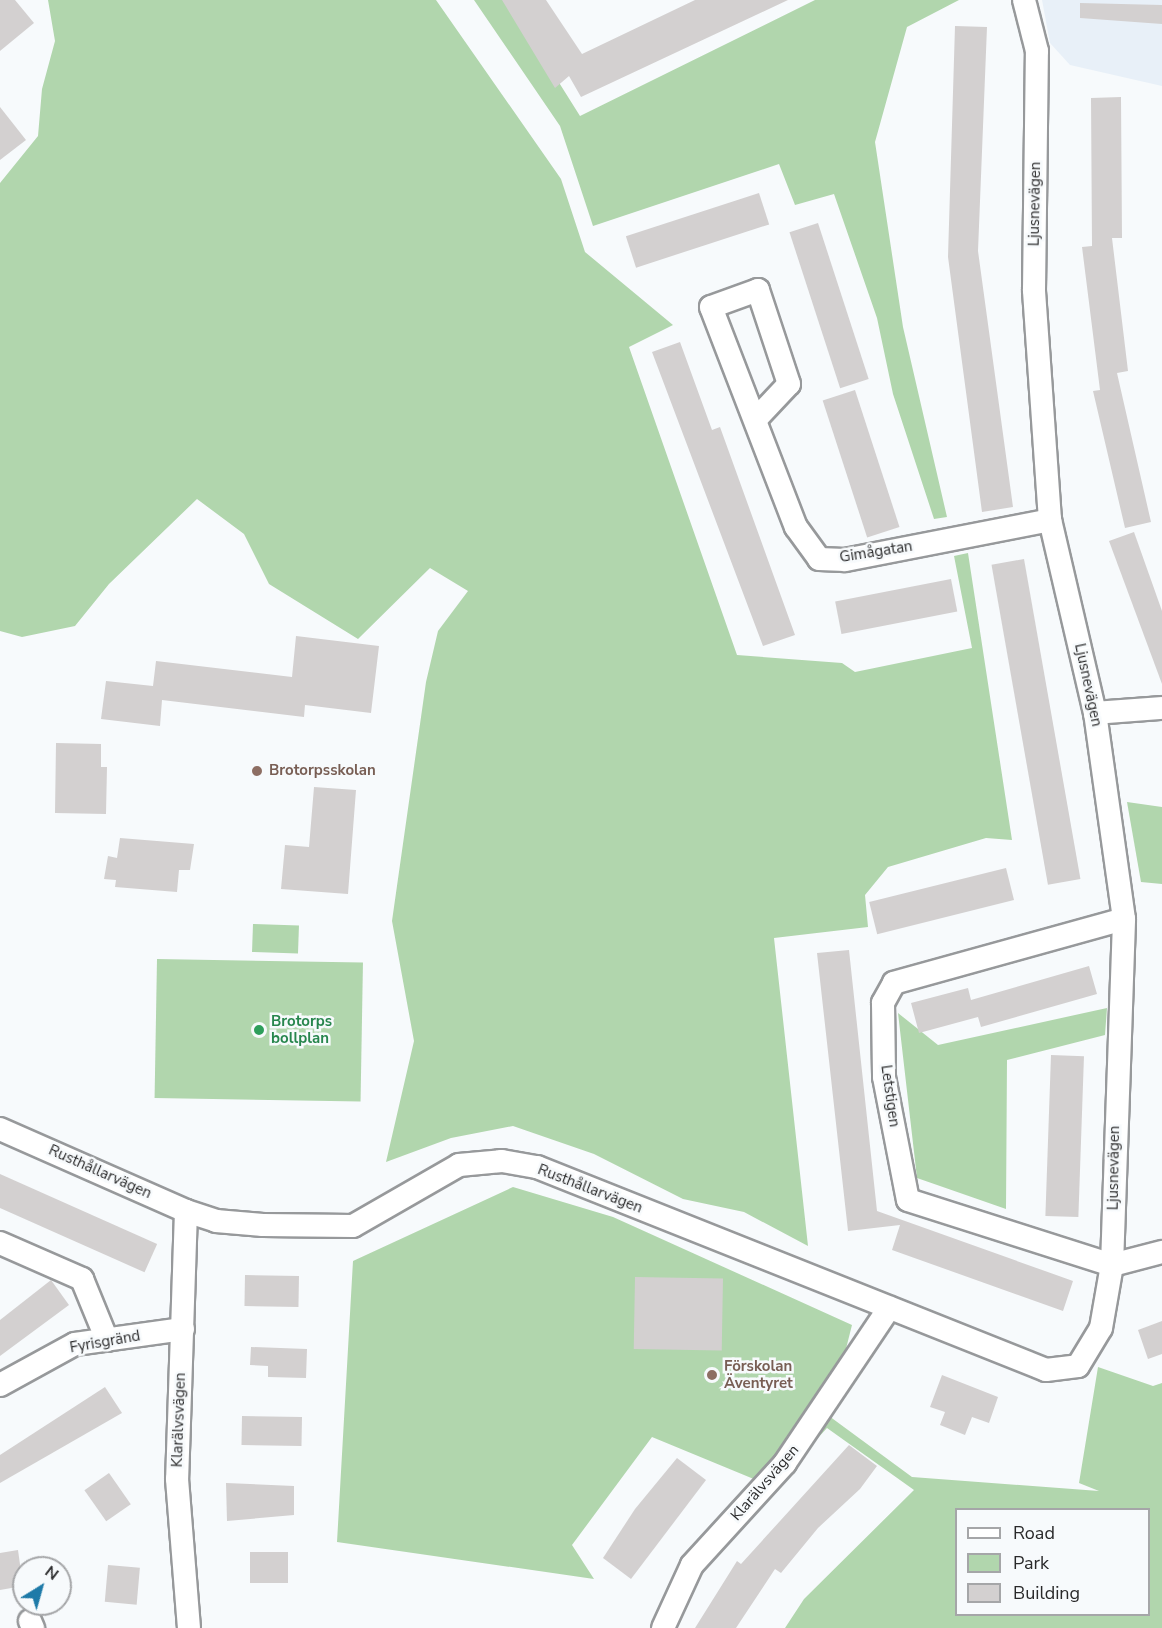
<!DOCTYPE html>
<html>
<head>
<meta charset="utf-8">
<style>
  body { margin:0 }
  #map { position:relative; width:1162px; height:1628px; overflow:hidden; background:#f7fafc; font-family:"Nunito Sans",sans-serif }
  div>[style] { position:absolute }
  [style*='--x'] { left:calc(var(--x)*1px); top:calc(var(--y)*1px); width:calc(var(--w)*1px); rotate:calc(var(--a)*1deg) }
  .built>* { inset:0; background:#e8f0f8 }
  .green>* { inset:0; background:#b1d6ad; transform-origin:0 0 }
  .building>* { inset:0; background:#d3d0d0; transform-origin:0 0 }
  .roads { filter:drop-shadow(2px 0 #97999b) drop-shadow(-2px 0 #97999b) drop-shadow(0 2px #97999b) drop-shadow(0 -2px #97999b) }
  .minor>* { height:22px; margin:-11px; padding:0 11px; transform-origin:11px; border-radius:11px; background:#fff }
  .dots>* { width:16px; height:16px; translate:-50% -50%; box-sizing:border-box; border:3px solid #f7fafc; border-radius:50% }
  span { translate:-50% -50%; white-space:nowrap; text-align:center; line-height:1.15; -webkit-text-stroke:5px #f7fafc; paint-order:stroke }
  .street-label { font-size:15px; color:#29292a }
  .education-label { font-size:15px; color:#785e54; font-weight:700 }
  .left { translate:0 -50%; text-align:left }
  .leisure-label { font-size:15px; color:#27864d; font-weight:700 }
  .legend { position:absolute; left:955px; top:1508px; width:195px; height:108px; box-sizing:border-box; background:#f7fafc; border:2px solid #a5a6a8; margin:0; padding:8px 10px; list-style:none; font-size:18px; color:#29292a }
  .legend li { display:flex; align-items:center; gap:12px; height:30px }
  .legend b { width:30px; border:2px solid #a5a6a8 }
  .north { position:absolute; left:12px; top:1556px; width:60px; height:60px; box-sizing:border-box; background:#f7fafc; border:2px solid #a5a6a8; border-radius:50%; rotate:37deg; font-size:16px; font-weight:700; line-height:24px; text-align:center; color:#29292a }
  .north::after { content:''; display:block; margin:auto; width:21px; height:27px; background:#1e7aa8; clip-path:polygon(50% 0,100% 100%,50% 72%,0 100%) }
</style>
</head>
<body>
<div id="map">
  <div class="built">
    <i style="clip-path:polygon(1042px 0,1162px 0,1162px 86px,1070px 65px,1050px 43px)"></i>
  </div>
  <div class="green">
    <i style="clip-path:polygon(48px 0,436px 0,561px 179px,585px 252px,673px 325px,629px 347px,737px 655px,842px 663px,855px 672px,972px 648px,954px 556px,968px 553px,1012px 840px,986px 838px,888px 867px,865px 895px,868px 927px,774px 938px,808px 1246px,744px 1212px,683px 1199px,594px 1154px,513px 1126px,451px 1138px,386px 1162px,414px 1041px,392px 921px,426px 682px,438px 631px,468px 591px,430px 568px,358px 639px,269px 584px,244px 534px,197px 499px,109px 584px,75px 626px,22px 637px,0 631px,0 183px,38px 136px,42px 89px,55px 41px)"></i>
    <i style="clip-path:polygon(474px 0,507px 0,580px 116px,815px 0,959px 0,907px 27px,875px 142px,903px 327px,947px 517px,934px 519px,893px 394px,877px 318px,834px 194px,795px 205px,779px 164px,593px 226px,560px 126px)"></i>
    <i style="clip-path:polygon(1127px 802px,1162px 807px,1162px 884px,1141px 882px)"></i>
    <i style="left:253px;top:924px;width:46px;height:28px;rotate:2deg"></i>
    <i style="left:157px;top:959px;width:206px;height:139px;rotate:1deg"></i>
    <i style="clip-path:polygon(1107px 1008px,1105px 1035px,1007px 1060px,1006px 1209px,917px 1178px,898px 1013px,938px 1045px)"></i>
    <i style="clip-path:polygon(evenodd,513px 1187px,613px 1217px,852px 1325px,829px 1416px,912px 1477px,1099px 1491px,1079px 1483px,1098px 1367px,1153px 1386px,1162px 1383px,1162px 1628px,785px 1628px,804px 1599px,914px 1490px,827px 1428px,773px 1487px,652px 1437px,572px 1545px,594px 1579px,337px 1542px,353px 1261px,513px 1187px,956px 1510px,1148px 1510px,1148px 1614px,956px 1614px,956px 1510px)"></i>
  </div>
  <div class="building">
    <i style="clip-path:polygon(0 0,15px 0,34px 23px,0 51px)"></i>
    <i style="clip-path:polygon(502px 0,546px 0,582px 54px,695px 0,788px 0,581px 97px,569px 76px,555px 88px)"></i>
    <i style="clip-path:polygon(1080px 3px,1162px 5px,1162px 24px,1080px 18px)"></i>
    <i style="clip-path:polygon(955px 26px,987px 27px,978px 251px,1013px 507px,982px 512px,948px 257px)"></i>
    <i style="clip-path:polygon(1121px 97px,1122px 238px,1112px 238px,1128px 371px,1117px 373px,1151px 522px,1125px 528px,1093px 391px,1100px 390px,1082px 247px,1092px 246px,1091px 98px)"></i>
    <i style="clip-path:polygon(0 107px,26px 140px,0 160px)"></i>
    <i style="left:759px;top:193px;width:33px;height:140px;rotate:72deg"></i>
    <i style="left:818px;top:223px;width:164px;height:30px;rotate:72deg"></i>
    <i style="clip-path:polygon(680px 342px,712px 430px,720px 427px,795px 635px,763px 646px,652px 352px)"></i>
    <i style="left:855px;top:390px;width:144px;height:34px;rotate:72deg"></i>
    <i style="clip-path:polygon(1134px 532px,1162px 611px,1162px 684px,1109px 541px)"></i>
    <i style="left:1024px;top:559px;width:325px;height:33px;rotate:80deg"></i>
    <i style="left:951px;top:579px;width:33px;height:118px;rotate:79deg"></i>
    <i style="clip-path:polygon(296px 636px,379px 646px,371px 713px,305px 705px,304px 717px,162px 700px,160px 726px,101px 719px,106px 681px,153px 686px,156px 661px,292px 677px)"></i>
    <i style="clip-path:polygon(56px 743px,101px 744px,101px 767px,107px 767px,106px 814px,55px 813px)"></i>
    <i style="clip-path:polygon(314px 787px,356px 790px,348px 894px,281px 889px,285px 845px,309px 847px)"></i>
    <i style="clip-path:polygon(120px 838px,194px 844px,190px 870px,179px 870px,177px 892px,115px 887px,116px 880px,104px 879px,108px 856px,117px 858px)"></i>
    <i style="left:1006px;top:868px;width:33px;height:141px;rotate:76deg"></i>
    <i style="clip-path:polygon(849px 950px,877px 1211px,1073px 1281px,1063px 1311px,892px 1250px,900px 1225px,848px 1231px,817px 953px)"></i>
    <i style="clip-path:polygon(1089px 966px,1097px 994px,981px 1027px,978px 1017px,919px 1033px,911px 1003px,968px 988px,971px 1000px)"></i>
    <i style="left:1051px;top:1055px;width:33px;height:161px;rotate:2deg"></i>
    <i style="left:0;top:1174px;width:172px;height:31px;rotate:24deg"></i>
    <i style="left:245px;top:1275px;width:54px;height:31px;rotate:1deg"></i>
    <i style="left:635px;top:1277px;width:88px;height:72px;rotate:1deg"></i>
    <i style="clip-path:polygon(51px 1280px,69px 1305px,0 1356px,0 1320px)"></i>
    <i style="clip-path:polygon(1162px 1321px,1162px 1354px,1148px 1359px,1138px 1330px)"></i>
    <i style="clip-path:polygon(251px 1347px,307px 1349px,306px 1378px,268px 1377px,268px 1366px,250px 1365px)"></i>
    <i style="clip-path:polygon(942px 1375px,998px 1397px,989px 1423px,972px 1417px,965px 1435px,940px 1425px,945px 1412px,930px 1407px)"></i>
    <i style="clip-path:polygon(105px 1387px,122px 1413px,0 1483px,0 1455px)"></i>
    <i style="left:242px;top:1416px;width:60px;height:29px;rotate:1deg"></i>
    <i style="clip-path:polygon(849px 1445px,877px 1466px,860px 1489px,818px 1528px,781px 1573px,775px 1569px,736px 1628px,695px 1628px,737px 1561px,741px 1564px)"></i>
    <i style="clip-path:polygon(677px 1458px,706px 1480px,631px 1579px,603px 1558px,635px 1509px)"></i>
    <i style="left:109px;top:1473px;width:38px;height:30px;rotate:55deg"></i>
    <i style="clip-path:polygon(226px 1483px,294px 1486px,294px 1515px,227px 1521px)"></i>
    <i style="clip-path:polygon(18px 1550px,23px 1586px,0 1590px,0 1553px)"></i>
    <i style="left:250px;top:1552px;width:38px;height:31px"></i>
    <i style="left:108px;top:1565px;width:32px;height:37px;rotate:5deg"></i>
  </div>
  <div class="roads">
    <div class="minor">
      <i style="--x:756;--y:419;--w:48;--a:-46.7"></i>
      <i style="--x:789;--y:384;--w:99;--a:-108.3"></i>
      <i style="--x:758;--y:290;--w:50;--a:160.1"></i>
      <i style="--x:711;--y:307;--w:236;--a:68.9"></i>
      <i style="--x:796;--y:527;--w:39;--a:54"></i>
      <i style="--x:819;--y:559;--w:26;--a:2"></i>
      <i style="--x:845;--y:560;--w:209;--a:-11"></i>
      <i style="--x:1095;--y:713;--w:67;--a:-4.3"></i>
      <i style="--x:1124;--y:919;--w:239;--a:164.5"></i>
      <i style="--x:894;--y:983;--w:23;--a:119"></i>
      <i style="--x:883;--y:1003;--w:74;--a:89.2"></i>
      <i style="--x:884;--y:1077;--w:125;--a:79"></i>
      <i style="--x:908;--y:1200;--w:214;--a:17.7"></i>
      <i style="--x:1112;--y:1265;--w:52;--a:-14.6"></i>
      <i style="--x:0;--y:1129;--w:203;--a:23.8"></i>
      <i style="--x:186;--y:1211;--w:32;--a:18"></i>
      <i style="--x:216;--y:1221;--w:47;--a:4.9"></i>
      <i style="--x:263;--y:1225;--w:90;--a:0.6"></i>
      <i style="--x:353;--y:1226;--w:122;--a:-29.9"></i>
      <i style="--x:459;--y:1165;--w:43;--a:-5.3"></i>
      <i style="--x:502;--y:1161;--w:36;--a:10"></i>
      <i style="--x:537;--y:1167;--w:548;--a:21.74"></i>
      <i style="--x:1046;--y:1370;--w:32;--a:-7"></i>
      <i style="--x:1078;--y:1366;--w:44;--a:-58.8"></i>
      <i style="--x:1101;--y:1328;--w:64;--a:-80.1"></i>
      <i style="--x:1112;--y:1265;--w:346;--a:-88"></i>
      <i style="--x:1124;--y:919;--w:208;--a:-98"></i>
      <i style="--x:1095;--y:713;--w:198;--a:-103.1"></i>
      <i style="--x:1050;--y:520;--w:231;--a:-94"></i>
      <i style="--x:1034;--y:290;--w:239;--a:-89.3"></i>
      <i style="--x:1037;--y:51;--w:53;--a:-104.3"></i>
      <i style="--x:186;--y:1211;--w:268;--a:91.9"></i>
      <i style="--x:177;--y:1479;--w:149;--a:85.4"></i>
      <i style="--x:0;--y:1243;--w:90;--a:23.7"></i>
      <i style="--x:82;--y:1279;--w:66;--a:67.7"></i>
      <i style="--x:0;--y:1385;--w:85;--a:-28.7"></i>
      <i style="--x:75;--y:1344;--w:109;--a:-7.9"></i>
      <i style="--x:30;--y:1621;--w:8;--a:67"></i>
      <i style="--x:663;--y:1628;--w:69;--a:-65.3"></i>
      <i style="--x:692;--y:1565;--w:138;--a:-47.6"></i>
      <i style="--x:785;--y:1463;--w:187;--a:-56.1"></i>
    </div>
  </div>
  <div class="dots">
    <i style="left:257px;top:771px;background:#8d6e63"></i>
    <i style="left:259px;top:1030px;background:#2e9e5b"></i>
    <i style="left:712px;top:1375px;background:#8d6e63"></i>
  </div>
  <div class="street-label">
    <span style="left:1035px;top:204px;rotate:-89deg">Ljusnevägen</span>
    <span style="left:876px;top:552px;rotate:-9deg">Gimågatan</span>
    <span style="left:1088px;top:685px;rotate:78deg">Ljusnevägen</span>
    <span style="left:890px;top:1096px;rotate:82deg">Letstigen</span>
    <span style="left:1114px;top:1168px;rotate:-89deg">Ljusnevägen</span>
    <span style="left:100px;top:1172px;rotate:24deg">Rusthållarvägen</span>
    <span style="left:590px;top:1189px;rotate:21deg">Rusthållarvägen</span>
    <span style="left:105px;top:1342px;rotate:-10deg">Fyrisgränd</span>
    <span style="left:179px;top:1420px;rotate:-88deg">Klarälvsvägen</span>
    <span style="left:765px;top:1483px;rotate:-49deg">Klarälvsvägen</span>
  </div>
  <div class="education-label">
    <span class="left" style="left:269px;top:771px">Brotorpsskolan</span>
    <span class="left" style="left:724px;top:1375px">Förskolan<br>Äventyret</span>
  </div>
  <div class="leisure-label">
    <span class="left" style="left:271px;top:1030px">Brotorps<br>bollplan</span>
  </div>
  <ul class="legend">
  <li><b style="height:8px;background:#fff"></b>Road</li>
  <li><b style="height:16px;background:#b1d6ad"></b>Park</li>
  <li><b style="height:16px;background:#d3d0d0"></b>Building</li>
  </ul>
  <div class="north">N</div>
</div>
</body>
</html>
